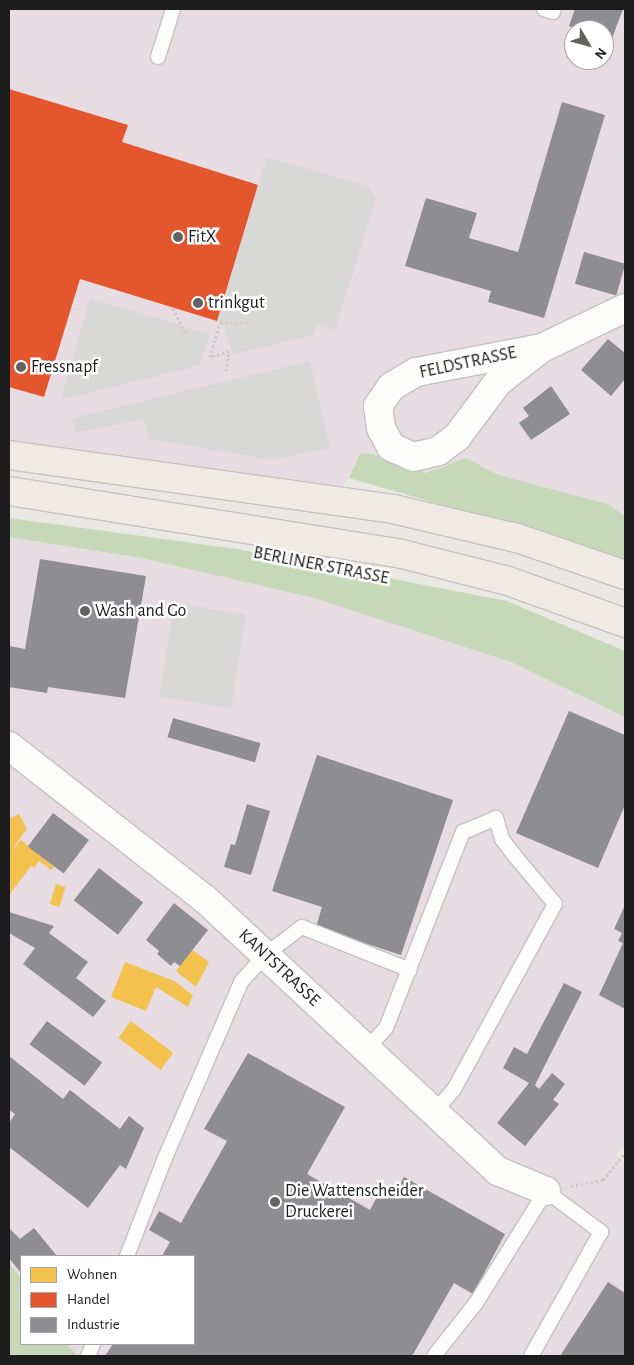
<!DOCTYPE html>
<html>
<head>
<meta charset="utf-8">
<style>
  body { margin:0 }
  #map { position:relative; width:634px; height:1365px; overflow:hidden; background:#eae8e4; font-family:"Alegreya Sans",sans-serif }
  div>[style] { position:absolute }
  [style*='--x'] { left:calc(var(--x)*1px); top:calc(var(--y)*1px); width:calc(var(--w)*1px); rotate:calc(var(--a)*1deg) }
  .industrial>* { inset:0; background:#e8dce3 }
  .religious>* { inset:0; background:#d8d8d6; transform-origin:0 0 }
  .forest>* { inset:0; background:#c5d9b9 }
  .homes>* { inset:0; background:#f2c14e; transform-origin:0 0 }
  .shops>* { inset:0; background:#e4572e }
  .industry>* { inset:0; background:#8d8d92; transform-origin:0 0 }
  .path>* { height:3px; margin-top:-1.5px; transform-origin:0; background:repeating-linear-gradient(90deg,#d6c7c4 0 2.5px,transparent 0 5px) }
  .roads { filter:drop-shadow(1px 0 #c3c2c0) drop-shadow(-1px 0 #c3c2c0) drop-shadow(0 1px #c3c2c0) drop-shadow(0 -1px #c3c2c0) }
  .service>* { height:14px; margin:-7px; padding:0 7px; transform-origin:7px; border-radius:7px; background:#fcfcfb }
  .minor>* { height:28px; margin:-14px; padding:0 14px; transform-origin:14px; border-radius:14px; background:#fcfcfb }
  .primary>* { height:28px; margin:-14px; padding:0 14px; transform-origin:14px; border-radius:14px; background:#efeae3 }
  .dots>* { width:14px; height:14px; translate:-50% -50%; box-sizing:border-box; border:2px solid #fff; border-radius:50% }
  span { translate:-50% -50%; white-space:nowrap; text-align:center; line-height:1.15; -webkit-text-stroke:5px #fff; paint-order:stroke }
  .poi-label { font-size:18px; color:#1c1c1c }
  .left { translate:0 -50%; text-align:left }
  .street-label { font-size:18px; color:#1c1c1c }
  .frame { position:absolute; inset:0; border:10px solid #1c1c1c; pointer-events:none }
  .legend { position:absolute; left:20px; top:1255px; width:175px; height:90px; box-sizing:border-box; background:#fff; border:1px solid #a4a4a4; margin:0; padding:6px 9px; list-style:none; font-size:15px; color:#1c1c1c }
  .legend li { display:flex; align-items:center; gap:10px; height:25px }
  .legend b { width:25px; border:1px solid #a4a4a4 }
  .north { position:absolute; left:564px; top:20px; width:50px; height:50px; box-sizing:border-box; background:#fff; border:1px solid #a4a4a4; border-radius:50%; rotate:127deg; font-size:14px; font-weight:700; line-height:20px; text-align:center; color:#1c1c1c }
  .north::after { content:''; display:block; margin:auto; width:18px; height:22px; background:#646362; clip-path:polygon(50% 0,100% 100%,50% 72%,0 100%) }
</style>
</head>
<body>
<div id="map">
  <div class="industrial">
    <i style="clip-path:polygon(evenodd,9px 9px,625px 9px,625px 516px,608px 504px,499px 475px,466px 458px,426px 473px,372px 454px,360px 453px,343px 487px,9px 444px,9px 9px,574px 30px,604px 30px,604px 60px,574px 60px,574px 30px)"></i>
    <i style="clip-path:polygon(9px 537px,141px 558px,314px 598px,511px 662px,625px 717px,625px 1145px,616px 1156px,625px 1164px,625px 1356px,77px 1356px,68px 1344px,194px 1344px,194px 1256px,21px 1256px,21px 1278px,9px 1263px)"></i>
  </div>
  <div class="religious">
    <i style="clip-path:polygon(267px 157px,368px 186px,376px 199px,335px 330px,317px 325px,314px 335px,233px 354px,223px 324px,217px 321px)"></i>
    <i style="clip-path:polygon(90px 298px,210px 334px,200px 365px,61px 400px)"></i>
    <i style="clip-path:polygon(310px 361px,330px 448px,272px 460px,149px 439px,144px 419px,75px 433px,72px 418px)"></i>
    <i style="left:174px;top:603px;width:73px;height:95px;rotate:9deg"></i>
  </div>
  <div class="forest">
    <i style="clip-path:polygon(360px 453px,372px 454px,426px 473px,466px 458px,499px 475px,608px 504px,625px 516px,625px 564px,571px 542px,349px 478px)"></i>
    <i style="clip-path:polygon(9px 518px,237px 549px,507px 601px,625px 651px,625px 717px,511px 662px,314px 598px,141px 558px,9px 537px)"></i>
    <i style="clip-path:polygon(9px 1263px,21px 1278px,21px 1344px,68px 1344px,77px 1356px,9px 1356px)"></i>
  </div>
  <div class="homes">
    <i style="clip-path:polygon(19px 814px,27px 829px,10px 852px,21px 840px,54px 867px,51px 870px,39px 861px,34px 868px,31px 866px,9px 895px,9px 819px)"></i>
    <i style="left:56px;top:884px;width:10px;height:21px;rotate:17deg"></i>
    <i style="clip-path:polygon(192px 950px,209px 962px,196px 987px,176px 971px)"></i>
    <i style="clip-path:polygon(125px 962px,174px 981px,193px 995px,188px 1007px,156px 987px,146px 1011px,111px 997px)"></i>
    <i style="left:131px;top:1021px;width:53px;height:21px;rotate:37deg"></i>
  </div>
  <div class="shops">
    <i style="clip-path:polygon(9px 89px,128px 125px,122px 142px,258px 185px,217px 321px,80px 279px,44px 397px,9px 387px)"></i>
  </div>
  <div class="industry">
    <i style="clip-path:polygon(575px 9px,623px 9px,611px 41px,604px 38px,604px 30px,580px 30px,569px 26px)"></i>
    <i style="clip-path:polygon(562px 102px,605px 115px,544px 318px,488px 302px,491px 291px,405px 266px,426px 198px,477px 213px,469px 238px,518px 252px)"></i>
    <i style="left:584px;top:252px;width:43px;height:33px;rotate:16deg"></i>
    <i style="clip-path:polygon(608px 339px,625px 353px,625px 379px,611px 396px,581px 370px)"></i>
    <i style="clip-path:polygon(551px 386px,570px 414px,531px 440px,519px 423px,529px 416px,523px 408px)"></i>
    <i style="clip-path:polygon(40px 559px,146px 576px,125px 698px,48px 687px,47px 693px,9px 687px,9px 646px,25px 649px)"></i>
    <i style="clip-path:polygon(569px 711px,625px 735px,625px 805px,598px 868px,516px 833px)"></i>
    <i style="left:173px;top:718px;width:91px;height:20px;rotate:16deg"></i>
    <i style="clip-path:polygon(317px 755px,453px 800px,401px 955px,316px 927px,322px 907px,272px 891px)"></i>
    <i style="clip-path:polygon(247px 804px,270px 811px,251px 875px,224px 867px,231px 844px,235px 845px)"></i>
    <i style="left:53px;top:813px;width:45px;height:42px;rotate:37deg"></i>
    <i style="left:99px;top:868px;width:56px;height:41px;rotate:38deg"></i>
    <i style="clip-path:polygon(174px 903px,208px 930px,180px 966px,174px 962px,171px 966px,157px 954px,159px 951px,146px 940px)"></i>
    <i style="clip-path:polygon(625px 905px,625px 1009px,599px 995px,623px 943px,618px 941px,622px 933px,614px 929px)"></i>
    <i style="clip-path:polygon(9px 912px,54px 926px,49px 933px,88px 962px,76px 978px,106px 1001px,93px 1017px,23px 964px,35px 948px,9px 933px)"></i>
    <i style="clip-path:polygon(564px 983px,582px 992px,535px 1085px,539px 1089px,552px 1073px,565px 1084px,553px 1100px,559px 1104px,525px 1146px,497px 1123px,529px 1083px,503px 1068px,514px 1047px,527px 1054px)"></i>
    <i style="left:47px;top:1021px;width:69px;height:29px;rotate:37deg"></i>
    <i style="clip-path:polygon(248px 1053px,345px 1107px,307px 1174px,370px 1210px,382px 1188px,394px 1195px,404px 1177px,505px 1234px,473px 1294px,454px 1283px,412px 1356px,105px 1356px,113px 1344px,194px 1344px,194px 1256px,162px 1256px,170px 1242px,149px 1230px,159px 1211px,181px 1223px,227px 1141px,204px 1129px)"></i>
    <i style="clip-path:polygon(9px 1056px,63px 1099px,70px 1090px,120px 1129px,129px 1116px,144px 1128px,126px 1169px,120px 1165px,88px 1208px,9px 1147px,9px 1123px,15px 1114px,9px 1110px)"></i>
    <i style="clip-path:polygon(9px 1228px,20px 1239px,34px 1228px,57px 1256px,21px 1256px,21px 1273px,9px 1258px)"></i>
    <i style="clip-path:polygon(608px 1282px,625px 1293px,625px 1355px,560px 1356px)"></i>
  </div>
  <div class="path">
    <i style="--x:224;--y:297;--w:22;--a:18"></i>
    <i style="--x:173;--y:308;--w:30;--a:64"></i>
    <i style="--x:226;--y:371;--w:20;--a:-81"></i>
    <i style="--x:229;--y:351;--w:20;--a:162"></i>
    <i style="--x:210;--y:357;--w:35;--a:-74"></i>
    <i style="--x:220;--y:323;--w:28;--a:-2"></i>
    <i style="--x:571;--y:1186;--w:33;--a:-11"></i>
    <i style="--x:603;--y:1180;--w:35;--a:-51"></i>
  </div>
  <div class="roads">
    <div class="service">
      <i style="--x:544;--y:9;--w:9;--a:18"></i>
      <i style="--x:553;--y:12;--w:3;--a:-72"></i>
      <i style="--x:158;--y:57;--w:50;--a:-72.6"></i>
      <i style="--x:366;--y:1050;--w:30;--a:-48"></i>
      <i style="--x:386;--y:1028;--w:211;--a:-68.6"></i>
      <i style="--x:463;--y:832;--w:36;--a:-23"></i>
      <i style="--x:496;--y:818;--w:22;--a:74"></i>
      <i style="--x:502;--y:839;--w:20;--a:53"></i>
      <i style="--x:514;--y:855;--w:64;--a:50.1"></i>
      <i style="--x:555;--y:904;--w:211;--a:118.6"></i>
      <i style="--x:454;--y:1089;--w:30;--a:130"></i>
      <i style="--x:127;--y:1256;--w:105;--a:-68.8"></i>
      <i style="--x:165;--y:1158;--w:192;--a:-66.6"></i>
      <i style="--x:241;--y:982;--w:36;--a:-48"></i>
      <i style="--x:265;--y:955;--w:46;--a:-37.1"></i>
      <i style="--x:302;--y:927;--w:116;--a:21.7"></i>
      <i style="--x:88;--y:1356;--w:13;--a:-67"></i>
      <i style="--x:434;--y:1356;--w:68;--a:-51.6"></i>
      <i style="--x:476;--y:1303;--w:132;--a:-58"></i>
      <i style="--x:546;--y:1191;--w:69;--a:36.7"></i>
      <i style="--x:601;--y:1232;--w:142;--a:119.4"></i>
    </div>
    <div class="minor">
      <i style="--x:542;--y:348;--w:128;--a:169.2"></i>
      <i style="--x:416;--y:372;--w:29;--a:149"></i>
      <i style="--x:391;--y:387;--w:23;--a:124"></i>
      <i style="--x:378;--y:406;--w:22;--a:82"></i>
      <i style="--x:381;--y:428;--w:21;--a:62"></i>
      <i style="--x:391;--y:447;--w:24;--a:24"></i>
      <i style="--x:413;--y:457;--w:26;--a:-13"></i>
      <i style="--x:438;--y:451;--w:24;--a:-36"></i>
      <i style="--x:457;--y:437;--w:69;--a:-53.3"></i>
      <i style="--x:498;--y:382;--w:56;--a:-37.7"></i>
      <i style="--x:542;--y:348;--w:92;--a:-25.7"></i>
      <i style="--x:9;--y:746;--w:249;--a:38"></i>
      <i style="--x:205;--y:899;--w:400;--a:42.9"></i>
      <i style="--x:498;--y:1171;--w:52;--a:22.6"></i>
    </div>
    <div class="primary">
      <i style="--x:9;--y:455;--w:388;--a:8"></i>
      <i style="--x:393;--y:509;--w:127;--a:13.2"></i>
      <i style="--x:517;--y:538;--w:114;--a:18.9"></i>
      <i style="--x:9;--y:491;--w:398;--a:9.1"></i>
      <i style="--x:402;--y:554;--w:109;--a:14.3"></i>
      <i style="--x:508;--y:581;--w:124;--a:19.7"></i>
    </div>
  </div>
  <div class="dots">
    <i style="left:178px;top:237px;background:#646362"></i>
    <i style="left:198px;top:303px;background:#646362"></i>
    <i style="left:21px;top:367px;background:#646362"></i>
    <i style="left:85px;top:611px;background:#646362"></i>
    <i style="left:275px;top:1202px;background:#646362"></i>
  </div>
  <div class="poi-label">
    <span class="left" style="left:188px;top:237px">FitX</span>
    <span class="left" style="left:208px;top:303px">trinkgut</span>
    <span class="left" style="left:31px;top:367px">Fressnapf</span>
    <span class="left" style="left:95px;top:611px">Wash and Go</span>
    <span class="left" style="left:285px;top:1202px">Die Wattenscheider<br>Druckerei</span>
  </div>
  <div class="street-label">
    <span style="left:468px;top:363px;rotate:-12deg">FELDSTRASSE</span>
    <span style="left:321px;top:566px;rotate:11deg">BERLINER STRASSE</span>
    <span style="left:279px;top:968px;rotate:43deg">KANTSTRASSE</span>
  </div>
  <div class="frame"></div>
  <ul class="legend">
  <li><b style="height:14px;background:#f2c14e"></b>Wohnen</li>
  <li><b style="height:14px;background:#e4572e"></b>Handel</li>
  <li><b style="height:14px;background:#8d8d92"></b>Industrie</li>
  </ul>
  <div class="north">N</div>
</div>
</body>
</html>
